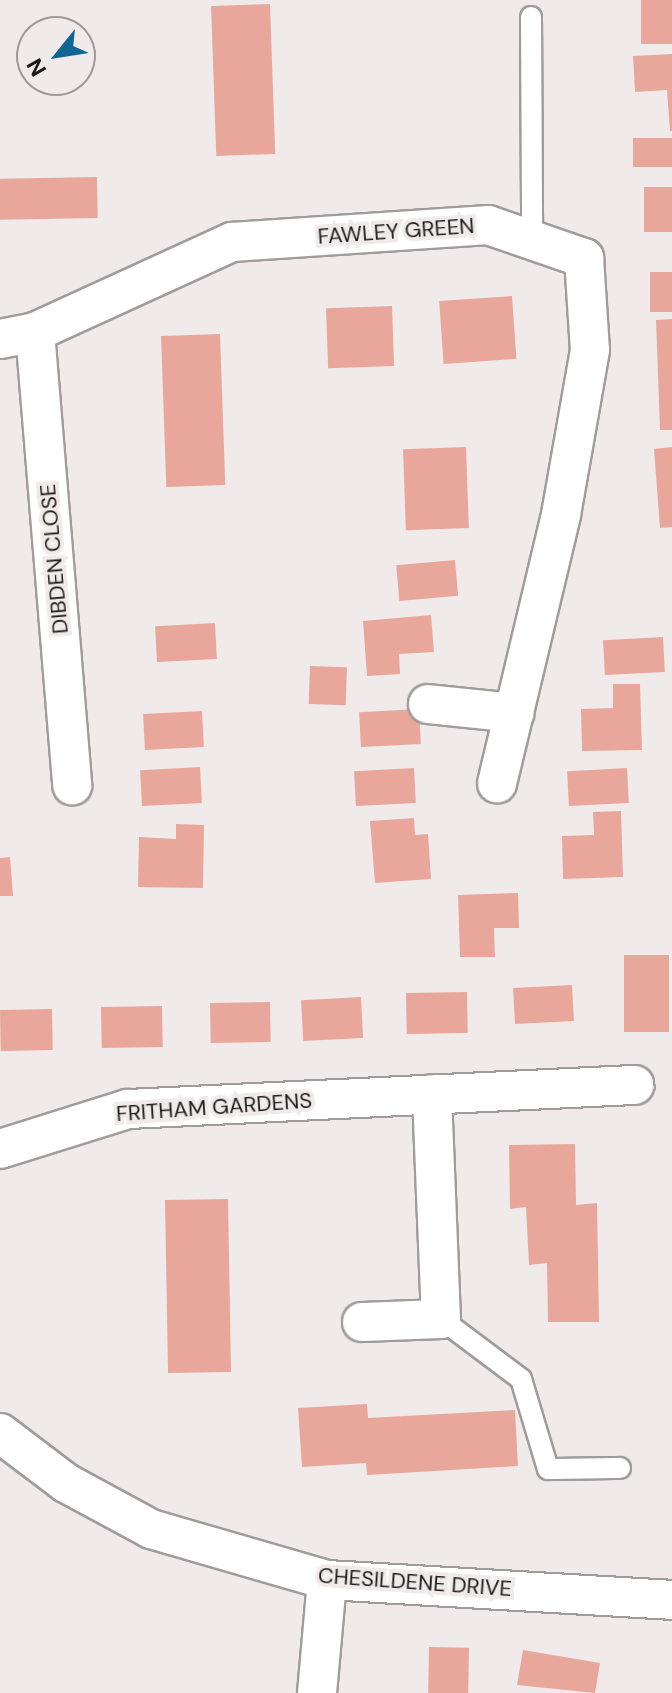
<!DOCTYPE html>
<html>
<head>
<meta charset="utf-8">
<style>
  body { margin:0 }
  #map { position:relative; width:672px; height:1693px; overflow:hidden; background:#f0ebea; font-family:"DM Sans",sans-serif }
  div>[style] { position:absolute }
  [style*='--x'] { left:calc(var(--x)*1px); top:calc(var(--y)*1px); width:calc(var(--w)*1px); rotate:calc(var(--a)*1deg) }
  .building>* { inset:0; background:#e9a79b; transform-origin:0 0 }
  .roads { filter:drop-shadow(2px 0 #a09c9c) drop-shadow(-2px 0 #a09c9c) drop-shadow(0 2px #a09c9c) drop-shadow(0 -2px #a09c9c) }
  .lane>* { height:20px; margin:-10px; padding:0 10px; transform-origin:10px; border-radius:10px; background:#fff }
  .street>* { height:38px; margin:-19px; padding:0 19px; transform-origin:19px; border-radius:19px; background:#fff }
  span { translate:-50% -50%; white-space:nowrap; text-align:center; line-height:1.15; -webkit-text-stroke:8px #f0ebea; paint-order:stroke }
  .street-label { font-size:22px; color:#1d1b1b }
  .north { position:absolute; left:16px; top:16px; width:80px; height:80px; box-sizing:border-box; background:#f0ebea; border:2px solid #9c9897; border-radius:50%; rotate:240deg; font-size:22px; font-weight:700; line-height:32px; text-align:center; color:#1d1b1b }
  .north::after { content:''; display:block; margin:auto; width:28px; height:36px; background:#0f6596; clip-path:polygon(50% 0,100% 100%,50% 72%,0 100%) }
</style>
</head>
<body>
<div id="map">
  <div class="building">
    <i style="left:641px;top:0;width:31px;height:44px"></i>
    <i style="left:270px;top:4px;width:150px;height:59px;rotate:88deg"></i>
    <i style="clip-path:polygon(672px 54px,672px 131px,670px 131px,667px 90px,635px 92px,633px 56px)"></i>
    <i style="left:672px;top:138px;width:29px;height:39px;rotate:90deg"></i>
    <i style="left:97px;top:177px;width:41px;height:98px;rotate:89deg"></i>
    <i style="left:672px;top:187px;width:45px;height:28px;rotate:90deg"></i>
    <i style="left:672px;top:272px;width:40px;height:22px;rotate:90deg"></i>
    <i style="left:512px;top:296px;width:63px;height:73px;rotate:86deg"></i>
    <i style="left:392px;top:306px;width:60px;height:66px;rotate:88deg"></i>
    <i style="clip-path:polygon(672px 319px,672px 430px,660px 430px,656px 320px)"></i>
    <i style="left:220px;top:334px;width:151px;height:59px;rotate:88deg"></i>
    <i style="left:466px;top:447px;width:81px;height:63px;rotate:88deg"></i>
    <i style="clip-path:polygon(672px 447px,672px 527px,660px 528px,654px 449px)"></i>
    <i style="left:455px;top:560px;width:36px;height:59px;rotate:85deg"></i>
    <i style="clip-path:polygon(431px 615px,434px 652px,399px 654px,400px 674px,367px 676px,363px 621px)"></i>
    <i style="left:215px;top:623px;width:36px;height:60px;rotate:87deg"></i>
    <i style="left:663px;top:637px;width:35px;height:60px;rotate:87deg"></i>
    <i style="left:310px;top:666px;width:37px;height:38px;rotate:2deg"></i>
    <i style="clip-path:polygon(613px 684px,640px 684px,642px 750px,582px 751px,581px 709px,613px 708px)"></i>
    <i style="left:419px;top:709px;width:35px;height:60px;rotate:87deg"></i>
    <i style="left:202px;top:711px;width:36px;height:59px;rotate:87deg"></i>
    <i style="left:200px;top:767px;width:36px;height:60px;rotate:87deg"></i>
    <i style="left:414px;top:768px;width:35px;height:60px;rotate:87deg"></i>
    <i style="left:627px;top:768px;width:35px;height:60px;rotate:87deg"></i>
    <i style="clip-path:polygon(621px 811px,623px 877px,563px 879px,562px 836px,594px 835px,593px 812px)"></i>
    <i style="clip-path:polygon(414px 818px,415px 835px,428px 834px,431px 879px,375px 883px,370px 821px)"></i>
    <i style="clip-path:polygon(176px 824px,204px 825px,203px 888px,138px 887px,139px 837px,176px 839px)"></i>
    <i style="clip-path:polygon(10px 857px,13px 896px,0 896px,0 858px)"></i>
    <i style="clip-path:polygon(518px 893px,519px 928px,494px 928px,495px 957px,460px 957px,458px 895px)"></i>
    <i style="left:624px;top:955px;width:45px;height:77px"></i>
    <i style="left:572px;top:985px;width:36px;height:59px;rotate:87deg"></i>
    <i style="left:467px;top:992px;width:41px;height:61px;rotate:89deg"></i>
    <i style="left:361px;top:997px;width:41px;height:60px;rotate:87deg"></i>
    <i style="left:270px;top:1002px;width:40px;height:60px;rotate:89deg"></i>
    <i style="left:162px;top:1006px;width:41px;height:61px;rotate:89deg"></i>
    <i style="left:52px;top:1009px;width:41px;height:52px;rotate:89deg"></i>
    <i style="clip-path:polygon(575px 1144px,576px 1205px,597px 1203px,599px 1322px,548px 1322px,547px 1263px,529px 1265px,526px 1207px,510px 1209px,509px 1145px)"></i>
    <i style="left:228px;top:1199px;width:173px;height:63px;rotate:89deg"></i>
    <i style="clip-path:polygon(367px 1404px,368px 1418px,515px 1410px,518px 1466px,367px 1475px,366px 1463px,302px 1467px,298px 1408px)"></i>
    <i style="left:429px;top:1647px;width:40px;height:46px;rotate:1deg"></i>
    <i style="clip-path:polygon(523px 1650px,600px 1663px,595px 1693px,517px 1685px)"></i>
  </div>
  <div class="roads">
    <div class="lane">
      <i style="--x:531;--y:17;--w:223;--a:89.7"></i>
      <i style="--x:441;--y:1319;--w:100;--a:36.9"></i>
      <i style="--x:521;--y:1379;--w:94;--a:73.3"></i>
      <i style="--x:548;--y:1469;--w:72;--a:-0.8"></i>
    </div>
    <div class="street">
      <i style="--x:35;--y:332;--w:455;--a:85.3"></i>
      <i style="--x:0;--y:339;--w:36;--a:-11"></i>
      <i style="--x:35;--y:332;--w:217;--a:-24.6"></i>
      <i style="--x:232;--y:242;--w:257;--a:-3.8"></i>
      <i style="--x:488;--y:225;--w:102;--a:19"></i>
      <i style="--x:584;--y:258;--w:92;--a:86.3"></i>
      <i style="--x:590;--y:350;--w:168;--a:100"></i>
      <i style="--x:561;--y:515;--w:276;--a:103.4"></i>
      <i style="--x:428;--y:704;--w:87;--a:5.9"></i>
      <i style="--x:0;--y:1149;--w:134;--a:-17.4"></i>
      <i style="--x:128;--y:1109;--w:507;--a:-2.72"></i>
      <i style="--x:362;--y:1322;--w:79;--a:-2.2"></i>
      <i style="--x:441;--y:1319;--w:225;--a:-92.3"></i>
      <i style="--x:0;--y:1433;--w:83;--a:37.1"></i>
      <i style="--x:66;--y:1483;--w:97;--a:28.4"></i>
      <i style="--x:151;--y:1529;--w:183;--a:16.2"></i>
      <i style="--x:327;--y:1580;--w:346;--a:3.3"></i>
      <i style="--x:317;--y:1693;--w:113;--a:-84.9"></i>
    </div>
  </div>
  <div class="street-label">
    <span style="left:396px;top:231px;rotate:-4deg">FAWLEY GREEN</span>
    <span style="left:54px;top:559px;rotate:-95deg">DIBDEN CLOSE</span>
    <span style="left:214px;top:1107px;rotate:-4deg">FRITHAM GARDENS</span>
    <span style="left:415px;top:1582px;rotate:4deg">CHESILDENE DRIVE</span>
  </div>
  <div class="north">N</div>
</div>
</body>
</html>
